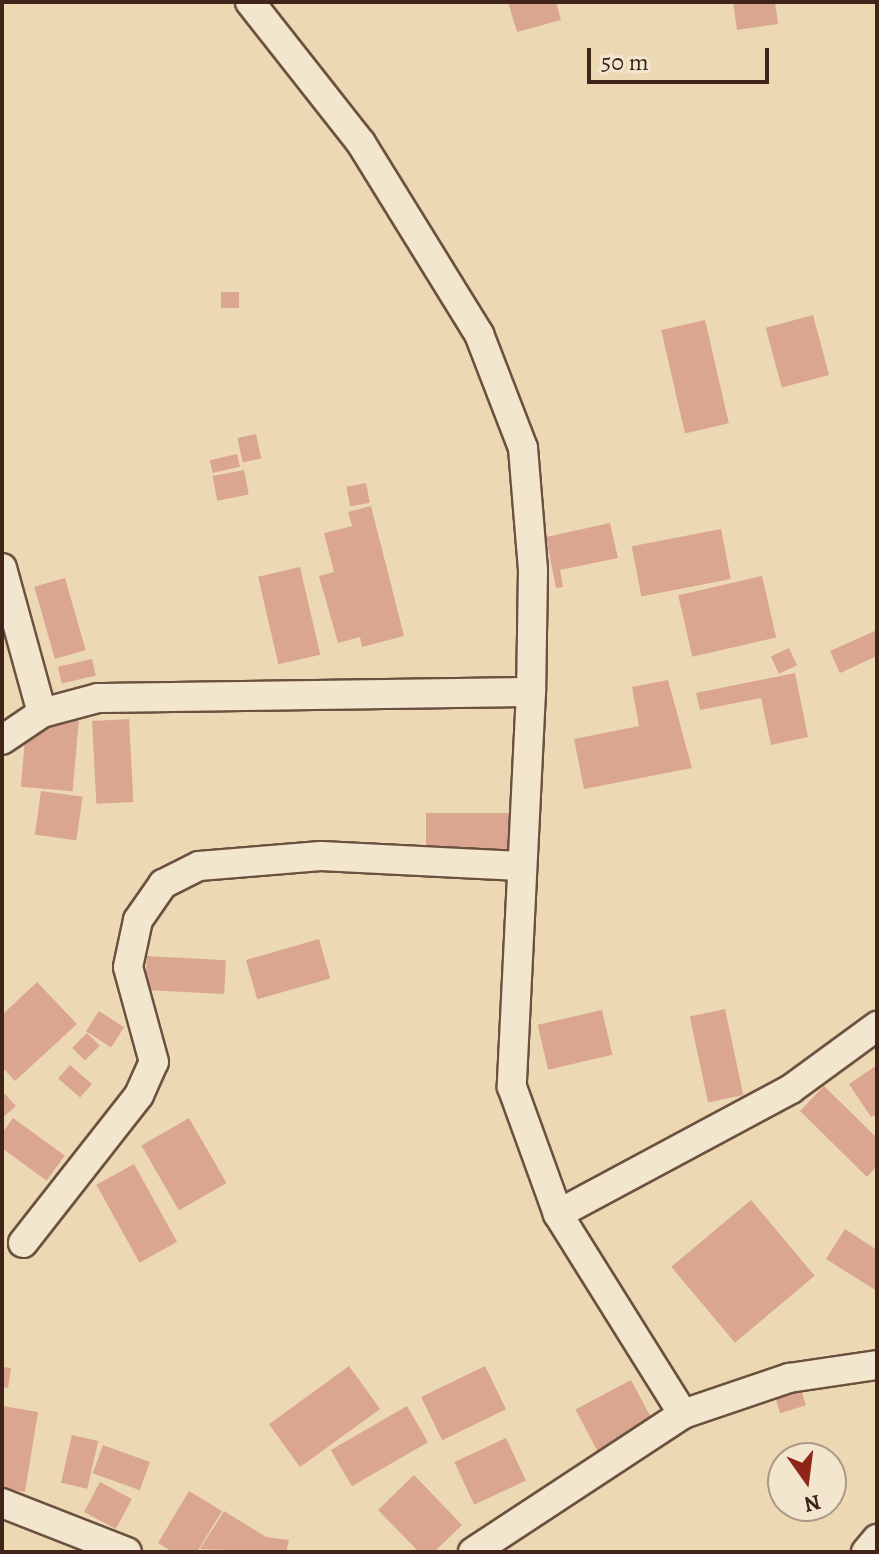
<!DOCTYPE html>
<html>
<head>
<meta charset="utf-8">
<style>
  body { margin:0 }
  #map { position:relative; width:879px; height:1554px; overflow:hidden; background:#ecd9b4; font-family:Alegreya,serif }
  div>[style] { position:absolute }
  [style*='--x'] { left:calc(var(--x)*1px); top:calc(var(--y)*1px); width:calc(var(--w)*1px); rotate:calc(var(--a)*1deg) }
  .building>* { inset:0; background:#daa690; transform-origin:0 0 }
  .roads { filter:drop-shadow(2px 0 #6c5140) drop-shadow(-2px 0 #6c5140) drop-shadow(0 2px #6c5140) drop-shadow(0 -2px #6c5140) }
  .minor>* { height:28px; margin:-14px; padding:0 14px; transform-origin:14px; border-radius:14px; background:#f3e6ce }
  span { translate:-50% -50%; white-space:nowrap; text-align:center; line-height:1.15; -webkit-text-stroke:6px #f3e6ce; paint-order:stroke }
  .frame { position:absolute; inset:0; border:4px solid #412419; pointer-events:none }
  .north { position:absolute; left:767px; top:1442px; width:80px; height:80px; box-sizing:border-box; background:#f3e6ce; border:2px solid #ac9886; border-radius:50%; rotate:166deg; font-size:22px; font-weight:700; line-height:32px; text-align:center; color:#412419 }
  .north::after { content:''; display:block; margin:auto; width:28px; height:36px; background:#8f2418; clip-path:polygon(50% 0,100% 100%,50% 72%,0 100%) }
  .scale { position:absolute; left:587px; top:48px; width:182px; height:36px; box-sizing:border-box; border:4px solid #412419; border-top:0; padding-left:10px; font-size:24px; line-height:28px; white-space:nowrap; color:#412419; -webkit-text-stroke:6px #f3e6ce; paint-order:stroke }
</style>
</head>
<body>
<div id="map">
  <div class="building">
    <i style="clip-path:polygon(508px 2px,556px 2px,561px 20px,517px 32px)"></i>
    <i style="clip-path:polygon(733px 2px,775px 2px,778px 24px,737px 30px)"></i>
    <i style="left:239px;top:292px;width:16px;height:18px;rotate:90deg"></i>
    <i style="left:813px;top:315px;width:62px;height:49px;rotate:75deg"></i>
    <i style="left:705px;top:320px;width:106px;height:45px;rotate:77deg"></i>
    <i style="left:256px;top:434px;width:25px;height:19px;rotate:78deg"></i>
    <i style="left:237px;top:454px;width:13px;height:28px;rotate:77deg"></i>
    <i style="left:244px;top:470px;width:25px;height:32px;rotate:79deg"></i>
    <i style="left:366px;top:483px;width:20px;height:20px;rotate:79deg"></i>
    <i style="clip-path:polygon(371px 506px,404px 636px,362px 647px,360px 637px,338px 643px,319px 576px,334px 572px,324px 533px,352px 526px,348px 512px)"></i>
    <i style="clip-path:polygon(610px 523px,618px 558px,560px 570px,563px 587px,556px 588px,546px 537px)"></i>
    <i style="left:721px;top:529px;width:51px;height:91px;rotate:79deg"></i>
    <i style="left:300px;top:567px;width:90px;height:43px;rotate:77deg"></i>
    <i style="left:762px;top:576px;width:63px;height:86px;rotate:77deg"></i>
    <i style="left:65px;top:578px;width:75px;height:32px;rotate:74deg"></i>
    <i style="clip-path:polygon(877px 630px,877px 656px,840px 673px,830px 651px)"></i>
    <i style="left:789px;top:648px;width:19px;height:20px;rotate:65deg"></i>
    <i style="left:92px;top:659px;width:17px;height:35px;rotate:77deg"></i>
    <i style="clip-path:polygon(795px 673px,808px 737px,771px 745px,761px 698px,700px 710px,696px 693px)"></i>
    <i style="clip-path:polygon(668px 680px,692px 768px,584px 789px,574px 739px,639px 726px,632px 687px)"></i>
    <i style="left:27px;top:716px;width:52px;height:71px;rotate:5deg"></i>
    <i style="left:129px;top:719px;width:83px;height:37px;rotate:87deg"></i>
    <i style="left:41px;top:791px;width:42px;height:44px;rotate:8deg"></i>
    <i style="left:426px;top:813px;width:86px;height:37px"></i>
    <i style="left:319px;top:939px;width:41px;height:76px;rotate:74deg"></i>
    <i style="left:147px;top:956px;width:79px;height:34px;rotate:3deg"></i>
    <i style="clip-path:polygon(37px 982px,77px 1024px,15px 1081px,2px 1067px,2px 1015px)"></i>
    <i style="left:725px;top:1009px;width:88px;height:36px;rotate:78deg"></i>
    <i style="left:602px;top:1010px;width:46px;height:66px;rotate:77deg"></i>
    <i style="left:99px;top:1011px;width:30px;height:24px;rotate:33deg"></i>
    <i style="left:87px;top:1033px;width:18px;height:21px;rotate:45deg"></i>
    <i style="left:70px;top:1065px;width:29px;height:18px;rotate:41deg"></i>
    <i style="clip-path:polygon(877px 1065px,877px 1114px,871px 1117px,849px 1084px)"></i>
    <i style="clip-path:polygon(824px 1086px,877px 1138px,877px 1166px,867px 1177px,800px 1111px)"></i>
    <i style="clip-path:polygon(2px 1091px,16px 1106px,2px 1118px)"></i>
    <i style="left:13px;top:1118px;width:64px;height:31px;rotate:36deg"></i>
    <i style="left:189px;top:1118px;width:75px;height:55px;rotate:60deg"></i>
    <i style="left:134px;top:1164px;width:89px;height:43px;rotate:61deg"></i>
    <i style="left:751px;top:1200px;width:99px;height:104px;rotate:50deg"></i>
    <i style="clip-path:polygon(845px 1229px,877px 1250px,877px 1291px,826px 1259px)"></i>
    <i style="left:349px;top:1366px;width:53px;height:99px;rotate:54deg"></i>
    <i style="left:485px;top:1366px;width:48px;height:71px;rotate:64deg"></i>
    <i style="clip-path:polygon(2px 1367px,11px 1368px,8px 1388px,2px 1387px)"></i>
    <i style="left:631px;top:1380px;width:49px;height:63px;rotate:62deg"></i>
    <i style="left:801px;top:1389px;width:17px;height:27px;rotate:73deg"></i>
    <i style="clip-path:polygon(3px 1406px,38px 1412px,25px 1492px,2px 1488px)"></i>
    <i style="left:407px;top:1406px;width:42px;height:88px;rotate:60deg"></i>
    <i style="left:72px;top:1435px;width:27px;height:49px;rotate:13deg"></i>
    <i style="left:506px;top:1438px;width:47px;height:57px;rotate:65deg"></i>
    <i style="left:103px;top:1445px;width:50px;height:30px;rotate:20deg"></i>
    <i style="clip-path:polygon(414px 1475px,462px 1525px,434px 1552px,419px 1552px,378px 1510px)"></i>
    <i style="left:100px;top:1482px;width:36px;height:34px;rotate:28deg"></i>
    <i style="clip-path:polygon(189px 1491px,222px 1511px,197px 1552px,173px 1552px,158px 1543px)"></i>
    <i style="clip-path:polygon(224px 1511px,266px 1537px,289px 1540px,286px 1552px,200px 1549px)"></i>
  </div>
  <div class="roads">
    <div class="minor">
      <i style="--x:250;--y:2;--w:179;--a:51.8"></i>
      <i style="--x:361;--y:143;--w:225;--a:58.3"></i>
      <i style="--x:479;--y:334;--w:122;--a:68.9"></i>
      <i style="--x:523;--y:448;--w:122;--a:85.3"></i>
      <i style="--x:533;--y:570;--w:122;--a:90.9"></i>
      <i style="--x:531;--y:692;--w:395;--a:92.8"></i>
      <i style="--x:512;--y:1087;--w:135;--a:70.1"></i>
      <i style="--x:558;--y:1214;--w:236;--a:58"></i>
      <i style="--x:2;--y:568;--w:150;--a:74.6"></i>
      <i style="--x:2;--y:740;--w:48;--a:-34"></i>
      <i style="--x:42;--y:713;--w:58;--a:-15"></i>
      <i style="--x:98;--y:698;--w:433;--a:-0.8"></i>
      <i style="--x:558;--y:1214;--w:264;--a:-28.2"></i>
      <i style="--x:791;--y:1089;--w:107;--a:-36.2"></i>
      <i style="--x:23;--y:1243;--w:188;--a:-51.9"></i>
      <i style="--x:139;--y:1095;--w:36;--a:-66"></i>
      <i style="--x:154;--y:1062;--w:98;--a:-105.3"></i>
      <i style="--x:128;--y:967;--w:48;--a:-78"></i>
      <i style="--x:138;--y:920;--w:44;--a:-55.2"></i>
      <i style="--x:163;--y:884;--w:40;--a:-26.6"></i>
      <i style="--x:199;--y:866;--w:122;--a:-4.7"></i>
      <i style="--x:321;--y:856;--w:199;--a:2.9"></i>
      <i style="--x:2;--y:1503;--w:134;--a:21.4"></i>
      <i style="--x:473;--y:1552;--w:251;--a:-33.3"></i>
      <i style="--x:683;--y:1414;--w:112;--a:-18.8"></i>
      <i style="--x:789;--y:1378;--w:89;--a:-8.4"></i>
      <i style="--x:866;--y:1552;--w:17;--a:-50"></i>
    </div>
  </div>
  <div class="frame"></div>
  <div class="north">N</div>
  <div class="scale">50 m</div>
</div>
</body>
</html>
